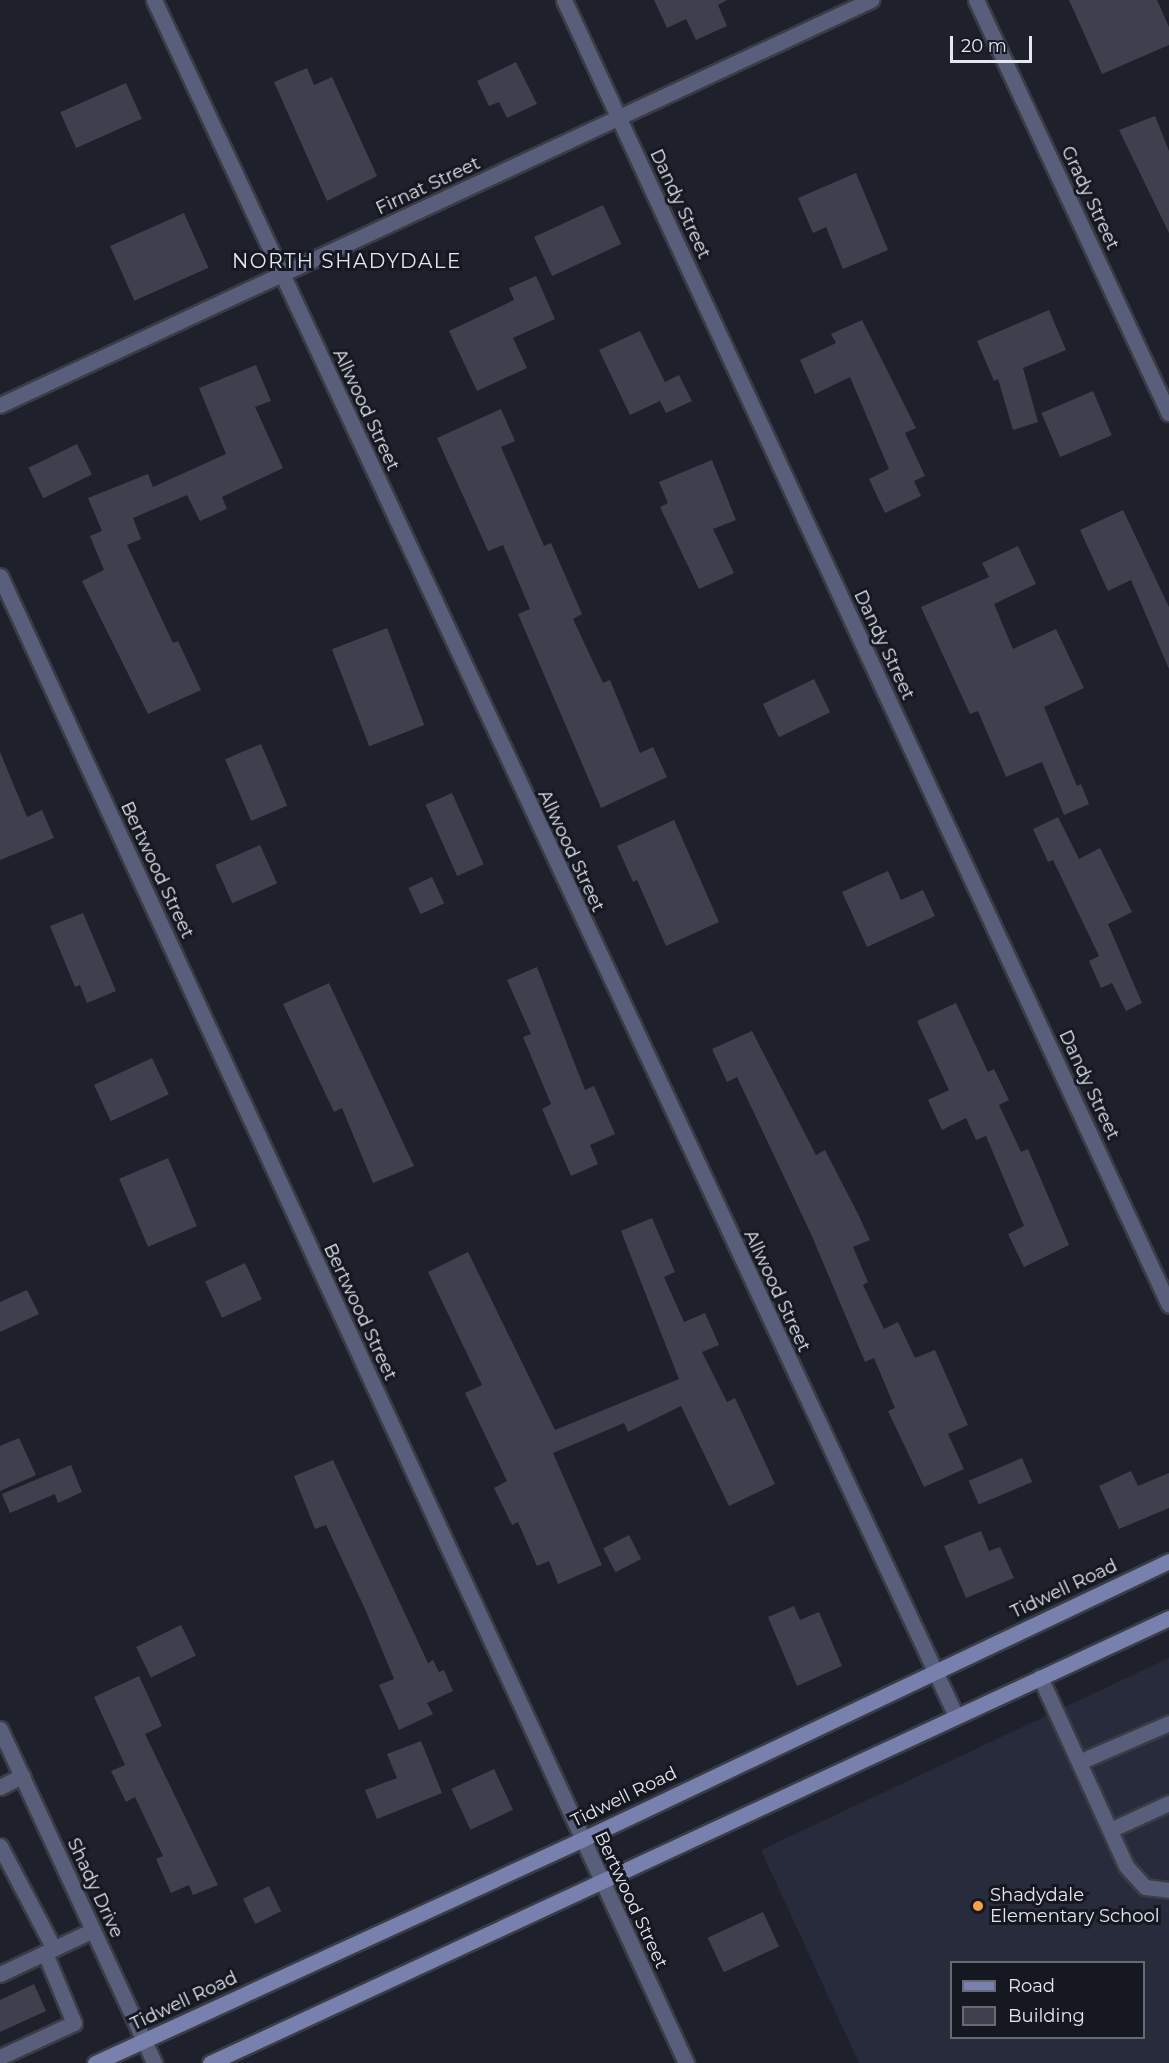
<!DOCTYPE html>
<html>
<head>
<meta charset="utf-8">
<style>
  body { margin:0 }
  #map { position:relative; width:1169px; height:2063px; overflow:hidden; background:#1e202b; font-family:Montserrat,sans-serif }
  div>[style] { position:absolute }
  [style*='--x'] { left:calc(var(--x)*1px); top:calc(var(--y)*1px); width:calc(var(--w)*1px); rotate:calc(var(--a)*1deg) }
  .built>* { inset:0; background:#272b3b }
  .building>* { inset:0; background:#3e414d; transform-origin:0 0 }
  .roads { filter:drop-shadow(2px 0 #3a3c46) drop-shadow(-2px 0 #3a3c46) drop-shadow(0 2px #3a3c46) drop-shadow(0 -2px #3a3c46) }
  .service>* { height:15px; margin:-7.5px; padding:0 7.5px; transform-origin:7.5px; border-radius:7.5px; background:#595e7a }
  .minor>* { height:15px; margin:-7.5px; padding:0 7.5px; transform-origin:7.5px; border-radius:7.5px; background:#595e7a }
  .secondary>* { height:15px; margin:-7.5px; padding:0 7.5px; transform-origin:7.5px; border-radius:7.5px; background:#7881ae }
  .dots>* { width:16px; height:16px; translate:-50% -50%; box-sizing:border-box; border:3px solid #151721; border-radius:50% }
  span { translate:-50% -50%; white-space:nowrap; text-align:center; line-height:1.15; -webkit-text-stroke:6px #151721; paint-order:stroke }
  .street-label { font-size:18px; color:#e5e7ee }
  .poi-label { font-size:18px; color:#e5e7ee }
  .left { translate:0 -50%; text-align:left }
  .neighbourhood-label { font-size:20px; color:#e5e7ee; letter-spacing:1.5px }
  .legend { position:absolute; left:950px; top:1961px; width:195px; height:78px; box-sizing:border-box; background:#151721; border:2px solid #686a73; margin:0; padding:8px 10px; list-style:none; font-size:18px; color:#e5e7ee }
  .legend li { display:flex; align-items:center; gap:12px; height:30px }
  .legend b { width:30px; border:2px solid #686a73 }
  .scale { position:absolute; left:950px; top:36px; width:82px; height:27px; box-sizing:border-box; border:3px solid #e5e7ee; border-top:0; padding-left:8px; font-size:18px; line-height:21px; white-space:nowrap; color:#e5e7ee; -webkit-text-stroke:4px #151721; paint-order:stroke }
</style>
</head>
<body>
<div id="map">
  <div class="built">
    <i style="clip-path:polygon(evenodd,1169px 1658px,1169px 2063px,859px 2063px,761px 1850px,1169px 1658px,952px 1962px,1144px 1962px,1144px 2038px,952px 2038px,952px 1962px)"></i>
  </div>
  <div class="building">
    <i style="clip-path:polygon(654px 0,727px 0,718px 5px,727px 26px,696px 40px,686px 19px,667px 28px)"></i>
    <i style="clip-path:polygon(1069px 0,1157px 0,1169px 27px,1169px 45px,1102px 74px)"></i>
    <i style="clip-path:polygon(516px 62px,537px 104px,507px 118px,499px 102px,489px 106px,477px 81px)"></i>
    <i style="clip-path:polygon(307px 68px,314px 85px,332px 77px,377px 176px,327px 201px,274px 82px)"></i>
    <i style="left:126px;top:83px;width:39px;height:72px;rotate:66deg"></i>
    <i style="clip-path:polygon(1155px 116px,1169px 151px,1169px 233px,1119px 130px)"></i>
    <i style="clip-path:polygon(856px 173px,888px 250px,843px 269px,826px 227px,813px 233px,798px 198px)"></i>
    <i style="left:603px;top:205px;width:43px;height:76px;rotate:65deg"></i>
    <i style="left:184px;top:213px;width:60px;height:81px;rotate:66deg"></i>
    <i style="clip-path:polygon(536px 276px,555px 319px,513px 338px,527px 368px,477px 391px,449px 331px,514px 300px,509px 288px)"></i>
    <i style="clip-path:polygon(1049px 310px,1066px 350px,1023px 368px,1038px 422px,1013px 430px,998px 379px,994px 381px,977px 341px)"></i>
    <i style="clip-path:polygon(862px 320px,916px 428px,905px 433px,925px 476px,914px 481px,921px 496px,885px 513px,869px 479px,889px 469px,850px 377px,815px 394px,800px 360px,836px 343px,831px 334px)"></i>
    <i style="clip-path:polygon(640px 331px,665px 382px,679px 375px,692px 401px,666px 413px,660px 401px,630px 415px,599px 350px)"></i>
    <i style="clip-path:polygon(256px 365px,271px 401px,255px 407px,283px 468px,222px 497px,227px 509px,200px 521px,187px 495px,133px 518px,141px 539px,127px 545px,173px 643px,178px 641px,201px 690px,148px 714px,82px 581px,104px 570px,90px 536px,102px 531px,88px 498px,148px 474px,153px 487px,226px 454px,199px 388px)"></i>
    <i style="left:1093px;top:391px;width:48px;height:56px;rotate:67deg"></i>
    <i style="clip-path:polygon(501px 409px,515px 441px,501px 447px,544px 546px,551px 543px,582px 614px,573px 619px,603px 683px,610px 680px,640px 753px,653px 747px,667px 777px,601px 808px,518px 614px,530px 609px,503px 545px,488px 551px,437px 438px)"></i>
    <i style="left:77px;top:444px;width:34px;height:54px;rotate:64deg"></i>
    <i style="clip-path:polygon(712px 460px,736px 520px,713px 529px,734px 573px,699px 589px,660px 507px,668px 503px,659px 482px)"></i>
    <i style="clip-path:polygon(1123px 510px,1169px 607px,1169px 669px,1131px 580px,1108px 591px,1080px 530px)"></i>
    <i style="clip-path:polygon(1018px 546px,1036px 584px,994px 604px,1013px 649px,1056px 629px,1084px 688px,1044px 707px,1077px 786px,1081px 784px,1089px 804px,1064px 815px,1042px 762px,1006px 777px,978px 711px,970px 714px,921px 607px,989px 577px,982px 563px)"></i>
    <i style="left:387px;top:628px;width:104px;height:59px;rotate:69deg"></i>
    <i style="left:814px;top:679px;width:37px;height:57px;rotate:64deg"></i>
    <i style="left:261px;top:744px;width:67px;height:39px;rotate:67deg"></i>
    <i style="clip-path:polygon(0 752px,27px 817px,42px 810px,54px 838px,0 860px)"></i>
    <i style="left:452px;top:793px;width:78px;height:29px;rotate:66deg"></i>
    <i style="clip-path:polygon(1058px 817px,1079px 859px,1100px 848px,1132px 912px,1108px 924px,1142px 1003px,1126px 1011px,1112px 983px,1101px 988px,1089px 961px,1099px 956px,1053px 860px,1048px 862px,1033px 829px)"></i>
    <i style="clip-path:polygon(674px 820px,719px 922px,666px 946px,637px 880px,633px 882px,617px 846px)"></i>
    <i style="left:260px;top:845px;width:42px;height:49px;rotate:66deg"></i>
    <i style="clip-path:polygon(888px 871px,901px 900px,923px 890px,935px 916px,867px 947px,842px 892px)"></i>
    <i style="left:432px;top:877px;width:29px;height:26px;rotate:65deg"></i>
    <i style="clip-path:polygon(83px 913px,116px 991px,87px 1003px,80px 985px,75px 987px,50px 926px)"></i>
    <i style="clip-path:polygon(537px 967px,585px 1090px,594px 1086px,615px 1134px,590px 1145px,598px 1164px,571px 1176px,542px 1109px,551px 1104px,523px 1037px,531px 1034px,507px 980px)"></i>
    <i style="clip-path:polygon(329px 983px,414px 1166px,373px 1183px,342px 1108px,334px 1112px,283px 1004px)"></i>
    <i style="clip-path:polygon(956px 1003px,988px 1072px,994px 1069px,1009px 1100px,999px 1105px,1021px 1152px,1028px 1149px,1069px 1245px,1024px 1267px,1008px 1234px,1024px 1226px,986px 1136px,976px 1140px,966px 1118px,942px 1130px,928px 1100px,949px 1090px,917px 1021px)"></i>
    <i style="clip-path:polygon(752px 1031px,816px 1155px,825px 1150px,858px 1214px,870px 1240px,853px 1247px,868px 1282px,863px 1285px,884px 1329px,898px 1322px,915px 1358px,935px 1350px,968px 1425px,948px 1434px,964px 1469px,924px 1487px,888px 1411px,895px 1408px,874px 1358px,865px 1362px,811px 1234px,737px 1077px,727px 1082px,712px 1049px)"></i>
    <i style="left:152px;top:1058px;width:40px;height:64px;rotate:65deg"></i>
    <i style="left:168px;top:1158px;width:74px;height:53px;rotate:67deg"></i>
    <i style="clip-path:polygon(652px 1218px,675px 1272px,664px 1277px,684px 1322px,705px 1313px,719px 1345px,702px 1352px,727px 1402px,735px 1398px,775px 1484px,729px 1506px,681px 1406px,628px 1432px,624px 1423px,553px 1453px,602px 1565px,558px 1584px,549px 1561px,537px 1566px,518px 1522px,512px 1525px,494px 1488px,507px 1481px,465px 1393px,482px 1385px,428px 1272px,468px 1252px,555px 1430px,679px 1379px,621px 1231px)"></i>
    <i style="left:245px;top:1263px;width:40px;height:44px;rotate:65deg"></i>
    <i style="clip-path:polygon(27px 1290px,39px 1314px,0 1332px,0 1302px)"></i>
    <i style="clip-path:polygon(19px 1438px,36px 1475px,0 1491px,0 1446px)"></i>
    <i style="left:1022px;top:1458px;width:26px;height:58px;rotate:67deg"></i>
    <i style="clip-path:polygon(333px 1460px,428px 1663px,433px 1660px,439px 1672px,444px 1670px,453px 1691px,427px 1703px,433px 1714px,399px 1730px,379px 1685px,394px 1679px,365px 1609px,326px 1525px,315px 1529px,294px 1476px)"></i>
    <i style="clip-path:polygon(71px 1465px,82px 1492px,58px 1503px,55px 1494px,10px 1513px,2px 1494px)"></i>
    <i style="clip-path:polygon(1131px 1471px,1138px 1486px,1169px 1473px,1169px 1508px,1119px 1529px,1099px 1486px)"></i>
    <i style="clip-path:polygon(981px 1531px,989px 1551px,1000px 1547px,1014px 1578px,966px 1598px,944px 1546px)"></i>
    <i style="left:629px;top:1535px;width:27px;height:29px;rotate:63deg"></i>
    <i style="clip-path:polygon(794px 1606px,800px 1620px,819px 1612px,842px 1666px,797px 1686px,768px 1617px)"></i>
    <i style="left:181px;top:1625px;width:34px;height:50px;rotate:64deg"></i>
    <i style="clip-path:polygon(139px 1676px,162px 1726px,145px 1734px,218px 1885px,193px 1895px,189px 1885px,171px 1893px,156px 1859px,163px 1856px,135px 1797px,126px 1802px,111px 1771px,125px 1765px,94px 1697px)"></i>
    <i style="clip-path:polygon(421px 1741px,442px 1793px,377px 1819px,365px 1790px,397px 1778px,387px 1754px)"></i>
    <i style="left:494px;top:1769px;width:45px;height:47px;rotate:65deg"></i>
    <i style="left:269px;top:1886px;width:28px;height:29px;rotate:64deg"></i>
    <i style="left:763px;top:1912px;width:38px;height:61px;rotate:65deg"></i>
    <i style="clip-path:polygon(34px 1984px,46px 2011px,0 2032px,0 2000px)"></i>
  </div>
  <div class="roads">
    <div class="service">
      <i style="--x:1040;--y:1677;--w:208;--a:65.5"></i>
      <i style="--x:1126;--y:1866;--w:28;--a:48"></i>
      <i style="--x:1145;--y:1887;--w:24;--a:7"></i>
      <i style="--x:1079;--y:1762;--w:98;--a:-23.4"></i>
      <i style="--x:0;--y:1787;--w:25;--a:-27"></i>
      <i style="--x:1110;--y:1830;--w:65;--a:-24.6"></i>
      <i style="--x:0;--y:1846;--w:116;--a:62.3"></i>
      <i style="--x:0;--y:1974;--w:103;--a:-25.3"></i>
      <i style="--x:0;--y:2057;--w:81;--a:-24.7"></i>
      <i style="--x:74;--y:2023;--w:76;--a:-112.5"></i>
    </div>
    <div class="minor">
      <i style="--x:154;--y:0;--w:1894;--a:64.95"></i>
      <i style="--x:564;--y:0;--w:1438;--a:65.13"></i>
      <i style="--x:976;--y:0;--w:456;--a:65"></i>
      <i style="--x:0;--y:405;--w:961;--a:-24.94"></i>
      <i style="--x:0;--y:576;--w:1638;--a:65.23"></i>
      <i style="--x:0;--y:1729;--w:368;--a:65.2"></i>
    </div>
    <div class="secondary">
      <i style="--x:95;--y:2063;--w:535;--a:-24.65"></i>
      <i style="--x:581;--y:1840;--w:651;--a:-25.38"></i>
      <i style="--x:210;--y:2063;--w:1057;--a:-24.89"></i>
    </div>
  </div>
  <div class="dots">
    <i style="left:978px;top:1906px;background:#f5a246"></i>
  </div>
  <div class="street-label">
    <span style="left:428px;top:186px;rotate:-25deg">Firnat Street</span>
    <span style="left:1090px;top:198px;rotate:65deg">Grady Street</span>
    <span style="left:680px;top:204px;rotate:65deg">Dandy Street</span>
    <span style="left:366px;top:410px;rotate:65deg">Allwood Street</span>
    <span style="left:884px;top:645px;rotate:65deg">Dandy Street</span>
    <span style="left:571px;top:851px;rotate:65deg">Allwood Street</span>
    <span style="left:157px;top:870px;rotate:65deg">Bertwood Street</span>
    <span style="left:1089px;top:1085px;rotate:65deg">Dandy Street</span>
    <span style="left:777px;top:1291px;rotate:65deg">Allwood Street</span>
    <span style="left:360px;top:1312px;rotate:65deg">Bertwood Street</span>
    <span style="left:1064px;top:1589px;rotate:-25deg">Tidwell Road</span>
    <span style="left:624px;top:1797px;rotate:-26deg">Tidwell Road</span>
    <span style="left:95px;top:1888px;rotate:65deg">Shady Drive</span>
    <span style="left:631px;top:1900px;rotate:65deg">Bertwood Street</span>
    <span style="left:184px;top:2001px;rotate:-25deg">Tidwell Road</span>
  </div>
  <div class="poi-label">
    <span class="left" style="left:990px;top:1906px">Shadydale<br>Elementary School</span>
  </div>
  <div class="neighbourhood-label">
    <span style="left:347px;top:261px">NORTH SHADYDALE</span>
  </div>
  <ul class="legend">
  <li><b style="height:8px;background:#7881ae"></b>Road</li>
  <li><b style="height:16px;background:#3e414d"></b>Building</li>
  </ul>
  <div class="scale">20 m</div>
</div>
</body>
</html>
